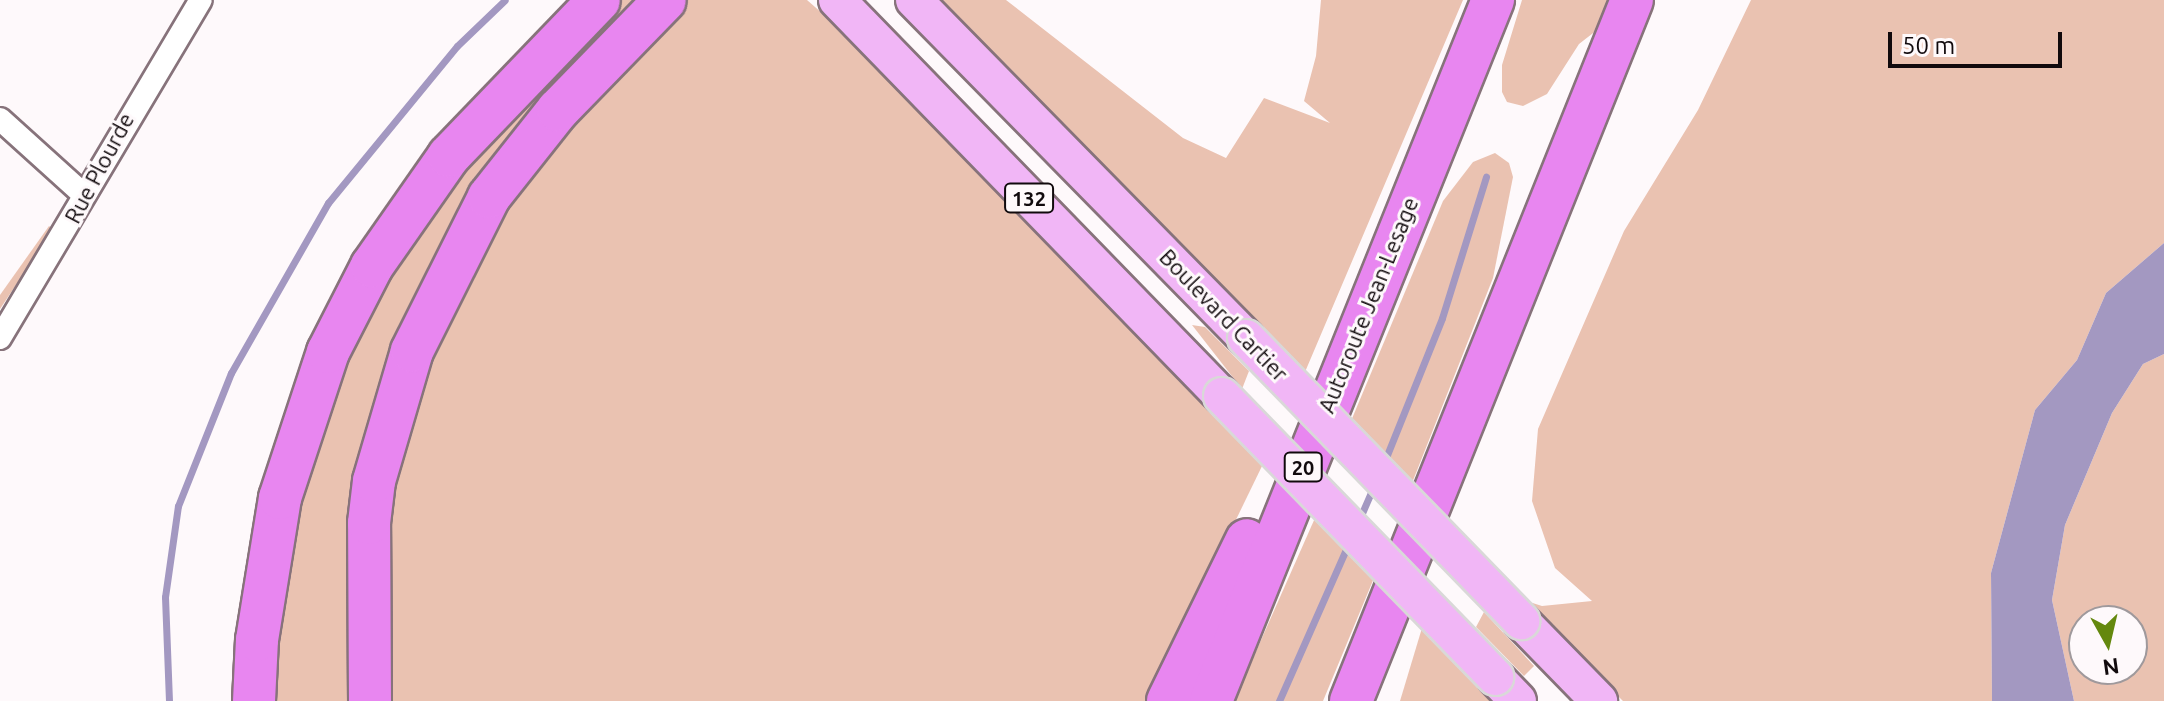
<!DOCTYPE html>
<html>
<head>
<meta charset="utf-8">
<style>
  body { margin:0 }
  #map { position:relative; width:2164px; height:701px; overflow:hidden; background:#fef9fb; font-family:Ubuntu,sans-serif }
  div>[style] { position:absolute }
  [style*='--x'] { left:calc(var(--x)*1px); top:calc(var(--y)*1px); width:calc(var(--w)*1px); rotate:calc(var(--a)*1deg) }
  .green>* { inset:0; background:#eac2b1 }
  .water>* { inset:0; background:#a398c1 }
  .stream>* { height:7px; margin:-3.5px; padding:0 3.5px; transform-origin:3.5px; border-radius:3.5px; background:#a398c1 }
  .roads { filter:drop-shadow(2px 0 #87737b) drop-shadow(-2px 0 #87737b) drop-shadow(0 2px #87737b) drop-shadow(0 -2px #87737b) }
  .minor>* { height:22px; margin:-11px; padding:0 11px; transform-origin:11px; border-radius:11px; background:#fff }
  .primary>* { height:36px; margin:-18px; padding:0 18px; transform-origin:18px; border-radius:18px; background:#f1b6f6 }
  .motorway>* { height:42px; margin:-21px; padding:0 21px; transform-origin:21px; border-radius:21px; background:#e886f0 }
  .bridges { filter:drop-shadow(2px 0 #d9d8d8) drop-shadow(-2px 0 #d9d8d8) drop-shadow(0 2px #d9d8d8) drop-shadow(0 -2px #d9d8d8) }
  .primary-bridge>* { height:36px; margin:-18px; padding:0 18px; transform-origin:18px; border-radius:18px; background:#f1b6f6 }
  span { translate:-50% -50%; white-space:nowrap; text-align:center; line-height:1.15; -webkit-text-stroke:6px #fef9fb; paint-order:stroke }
  .shield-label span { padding:2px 6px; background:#fef9fb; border:2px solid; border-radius:6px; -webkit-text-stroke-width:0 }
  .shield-label { font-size:20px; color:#110a0d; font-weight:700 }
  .street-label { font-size:22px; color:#110a0d }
  .north { position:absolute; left:2068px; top:605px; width:80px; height:80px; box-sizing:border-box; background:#fef9fb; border:2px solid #9f999c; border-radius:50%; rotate:172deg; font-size:22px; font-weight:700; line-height:32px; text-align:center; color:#110a0d }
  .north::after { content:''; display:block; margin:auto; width:28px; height:36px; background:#64880e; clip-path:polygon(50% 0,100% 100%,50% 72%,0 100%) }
  .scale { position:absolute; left:1888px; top:32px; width:174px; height:36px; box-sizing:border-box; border:4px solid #110a0d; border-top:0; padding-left:10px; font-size:24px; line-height:28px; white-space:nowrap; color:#110a0d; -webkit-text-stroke:6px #fef9fb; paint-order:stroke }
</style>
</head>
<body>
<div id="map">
  <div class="green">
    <i style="clip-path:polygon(618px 0,633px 0,501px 149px,418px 305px,356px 701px,272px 701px,276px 625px,310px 439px,375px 291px,444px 186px)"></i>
    <i style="clip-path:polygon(685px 0,807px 0,854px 41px,1263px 464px,1148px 701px,390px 701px,388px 510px,425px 363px,518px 186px)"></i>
    <i style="clip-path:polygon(941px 0,1006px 0,1183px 138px,1226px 158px,1264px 98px,1330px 123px,1304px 101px,1316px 56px,1321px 0,1463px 0,1305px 372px)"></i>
    <i style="clip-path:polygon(1522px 0,1609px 0,1597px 30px,1579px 44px,1547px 94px,1523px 106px,1507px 102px,1502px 92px,1502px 65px)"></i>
    <i style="clip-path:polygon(1751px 0,2164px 0,2164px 243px,2106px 293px,2077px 360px,2035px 410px,1991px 573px,1992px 701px,1623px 701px,1520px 599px,1542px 606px,1592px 601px,1555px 568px,1532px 501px,1538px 429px,1624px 231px,1698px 110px)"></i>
    <i style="clip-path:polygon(1495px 153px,1509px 163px,1513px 177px,1493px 278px,1412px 483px,1351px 421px,1443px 201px,1473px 162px)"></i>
    <i style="clip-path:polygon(49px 226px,53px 229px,0 309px,0 295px)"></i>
    <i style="clip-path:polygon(1192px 325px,1205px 327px,1249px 371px,1242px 389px)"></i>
    <i style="clip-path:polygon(evenodd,2164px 354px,2164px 701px,2074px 701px,2052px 600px,2065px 525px,2112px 413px,2143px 364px,2164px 354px,2084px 621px,2132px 621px,2132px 669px,2084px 669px,2084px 621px)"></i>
    <i style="clip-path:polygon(1315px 518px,1374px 578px,1323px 701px,1234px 701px)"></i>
    <i style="clip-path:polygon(1484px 612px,1534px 666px,1524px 676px,1476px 627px)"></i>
    <i style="clip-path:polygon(1422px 628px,1494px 701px,1400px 701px)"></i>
  </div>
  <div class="water">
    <i style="clip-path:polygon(2164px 243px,2164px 354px,2143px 364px,2112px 413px,2065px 525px,2052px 600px,2074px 701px,1992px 701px,1991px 573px,2035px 410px,2077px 360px,2106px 293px)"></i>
  </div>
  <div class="stream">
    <i style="--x:1383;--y:465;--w:158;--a:-68.1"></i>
    <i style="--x:1442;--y:318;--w:148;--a:-72.7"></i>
    <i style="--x:1359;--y:520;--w:40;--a:-66.6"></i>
    <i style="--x:169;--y:701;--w:104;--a:-92.2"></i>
    <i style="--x:165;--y:597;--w:92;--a:-81.9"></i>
    <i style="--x:178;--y:506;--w:143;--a:-68.3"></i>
    <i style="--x:231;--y:373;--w:196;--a:-60.3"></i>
    <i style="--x:328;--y:203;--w:203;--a:-50.6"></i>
    <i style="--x:457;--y:46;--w:66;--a:-43.8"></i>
    <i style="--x:1279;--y:701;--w:174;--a:-66.2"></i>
  </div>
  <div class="roads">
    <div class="minor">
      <i style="--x:0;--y:119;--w:110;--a:42.1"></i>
      <i style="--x:0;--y:338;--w:393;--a:-59.3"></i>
    </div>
    <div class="primary">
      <i style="--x:837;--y:0;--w:552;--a:45.81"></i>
      <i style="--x:914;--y:0;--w:474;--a:45.5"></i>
      <i style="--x:1521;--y:621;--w:112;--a:45.7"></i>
      <i style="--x:1495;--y:677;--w:33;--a:46"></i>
    </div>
    <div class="motorway">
      <i style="--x:254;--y:701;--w:61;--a:-87.2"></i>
      <i style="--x:257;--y:640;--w:144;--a:-80.8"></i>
      <i style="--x:280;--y:498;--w:154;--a:-71.8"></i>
      <i style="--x:328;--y:352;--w:97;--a:-62.9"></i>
      <i style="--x:372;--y:266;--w:134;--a:-55"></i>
      <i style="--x:449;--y:156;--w:216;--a:-46.1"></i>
      <i style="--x:370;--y:701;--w:178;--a:-90.3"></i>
      <i style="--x:369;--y:523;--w:42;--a:-83.2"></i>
      <i style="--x:374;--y:481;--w:135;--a:-73.7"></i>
      <i style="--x:412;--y:351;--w:172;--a:-63.4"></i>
      <i style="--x:489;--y:197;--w:111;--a:-51.6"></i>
      <i style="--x:558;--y:110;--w:153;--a:-45.8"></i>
      <i style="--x:1168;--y:701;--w:179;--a:-63.9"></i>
      <i style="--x:1211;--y:701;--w:756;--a:-68.09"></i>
      <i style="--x:1351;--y:701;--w:755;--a:-68.16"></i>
    </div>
  </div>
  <div class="bridges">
    <div class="primary-bridge">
      <i style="--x:1246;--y:338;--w:395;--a:45.8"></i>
      <i style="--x:1222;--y:396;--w:392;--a:45.8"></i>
    </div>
  </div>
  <div class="shield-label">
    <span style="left:1029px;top:198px">132</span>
    <span style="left:1303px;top:467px">20</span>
  </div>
  <div class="street-label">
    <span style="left:99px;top:168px;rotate:-62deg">Rue Plourde</span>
    <span style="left:1368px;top:305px;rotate:-68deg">Autoroute Jean-Lesage</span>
    <span style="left:1224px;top:315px;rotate:46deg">Boulevard Cartier</span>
  </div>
  <div class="north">N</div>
  <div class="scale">50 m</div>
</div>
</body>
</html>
